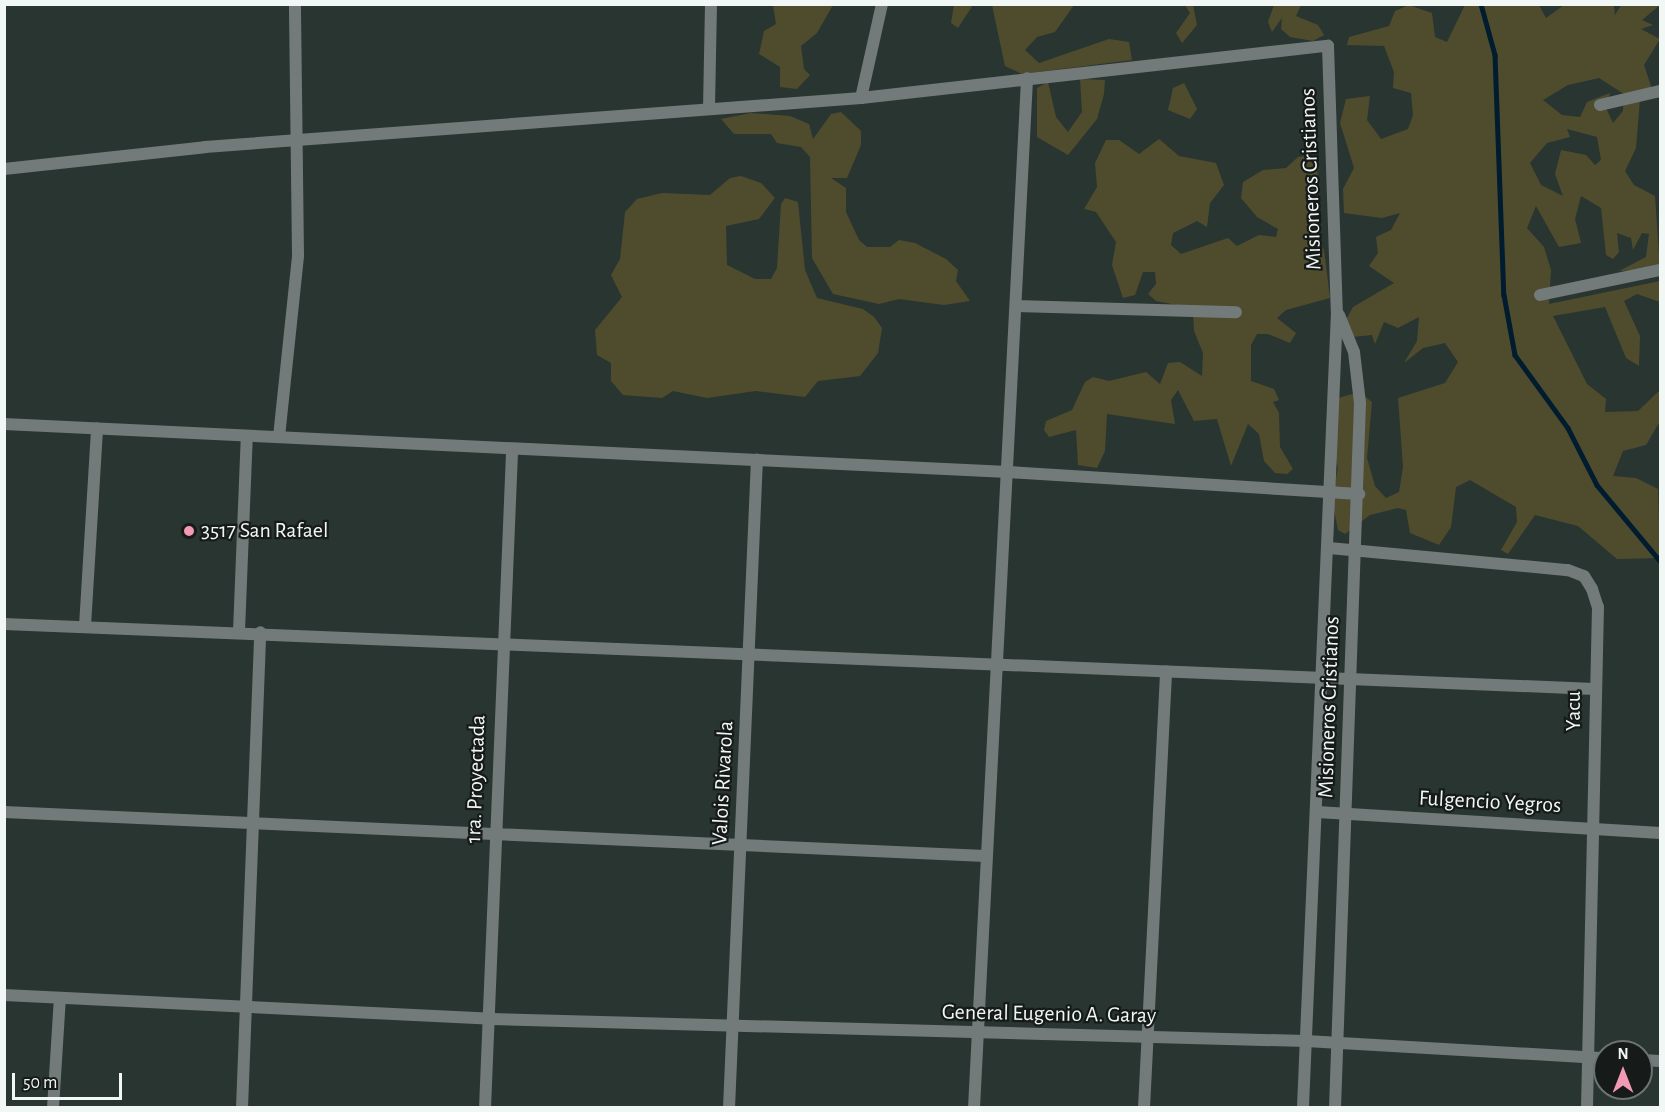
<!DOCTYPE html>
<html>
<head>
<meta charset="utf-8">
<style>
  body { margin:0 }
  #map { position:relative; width:1665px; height:1112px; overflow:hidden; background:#293531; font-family:"Alegreya Sans",sans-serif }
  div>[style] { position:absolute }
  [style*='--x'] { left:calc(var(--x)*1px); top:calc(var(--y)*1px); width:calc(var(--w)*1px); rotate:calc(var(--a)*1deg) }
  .green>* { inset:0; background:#4f4c2e }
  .stream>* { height:4.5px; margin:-2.25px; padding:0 2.25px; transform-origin:2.25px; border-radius:2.25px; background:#011c2e }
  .minor>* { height:12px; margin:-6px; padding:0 6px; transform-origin:6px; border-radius:6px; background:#737a7a }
  .dots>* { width:16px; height:16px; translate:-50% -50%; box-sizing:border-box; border:3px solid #161b19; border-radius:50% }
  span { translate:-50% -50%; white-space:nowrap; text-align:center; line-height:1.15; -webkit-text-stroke:4.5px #161b19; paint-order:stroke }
  .street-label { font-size:22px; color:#f0f7f4 }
  .poi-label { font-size:22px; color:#f0f7f4 }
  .left { translate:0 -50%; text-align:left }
  .frame { position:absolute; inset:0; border:6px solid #f0f7f4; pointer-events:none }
  .north { position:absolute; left:1593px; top:1040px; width:60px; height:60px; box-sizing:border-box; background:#161b19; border:2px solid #6d7371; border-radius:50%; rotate:0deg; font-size:16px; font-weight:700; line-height:24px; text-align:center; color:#f0f7f4 }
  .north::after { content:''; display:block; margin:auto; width:21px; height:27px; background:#f19ab4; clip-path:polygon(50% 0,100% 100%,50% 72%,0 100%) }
  .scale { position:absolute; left:12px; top:1073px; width:110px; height:27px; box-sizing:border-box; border:3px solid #f0f7f4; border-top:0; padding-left:8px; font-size:18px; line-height:21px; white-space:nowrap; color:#f0f7f4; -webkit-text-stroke:4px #161b19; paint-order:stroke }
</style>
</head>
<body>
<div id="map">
  <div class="green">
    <i style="clip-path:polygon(773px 5px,833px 5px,817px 33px,801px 46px,804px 69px,810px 75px,797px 89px,780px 87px,780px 67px,759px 54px,764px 31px,776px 24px)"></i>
    <i style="clip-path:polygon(954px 5px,973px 5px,958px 28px,951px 23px)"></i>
    <i style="clip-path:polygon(992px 5px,1074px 5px,1055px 32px,1037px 37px,1025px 50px,1039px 63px,1109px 39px,1129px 42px,1132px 60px,1022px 74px,1005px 66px)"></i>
    <i style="clip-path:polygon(1185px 5px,1193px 5px,1197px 25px,1182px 43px,1176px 33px,1190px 13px)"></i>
    <i style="clip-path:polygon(1274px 5px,1301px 5px,1296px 16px,1318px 25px,1324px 35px,1313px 41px,1290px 37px,1281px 29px,1282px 18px,1272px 32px,1268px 22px)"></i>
    <i style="clip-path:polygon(evenodd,1465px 5px,1539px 5px,1546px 18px,1564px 5px,1614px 5px,1615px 15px,1621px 5px,1660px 5px,1642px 20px,1653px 25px,1641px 29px,1660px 39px,1644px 65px,1652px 89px,1640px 99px,1636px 148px,1625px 171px,1634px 185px,1655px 196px,1660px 269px,1619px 271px,1646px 257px,1649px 234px,1642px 233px,1633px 250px,1631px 238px,1617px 233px,1619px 252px,1613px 259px,1606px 255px,1601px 208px,1581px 196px,1575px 219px,1581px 243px,1559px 247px,1536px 206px,1527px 228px,1544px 247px,1551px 270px,1549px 304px,1660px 281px,1660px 302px,1637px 294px,1624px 301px,1640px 336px,1639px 366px,1626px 358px,1605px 307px,1553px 316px,1587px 384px,1606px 399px,1605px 412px,1638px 411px,1660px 390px,1660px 421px,1646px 445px,1623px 451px,1613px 476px,1636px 478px,1658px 489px,1660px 558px,1617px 559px,1578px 526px,1535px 515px,1508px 554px,1501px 550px,1517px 522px,1516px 507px,1470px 480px,1456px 487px,1451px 527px,1439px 545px,1410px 533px,1406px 510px,1398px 508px,1370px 515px,1345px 534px,1338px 530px,1332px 500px,1338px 468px,1326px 421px,1335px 399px,1359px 392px,1372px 402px,1367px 458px,1375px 486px,1386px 498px,1399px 492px,1403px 467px,1398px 398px,1445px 383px,1458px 362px,1445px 343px,1423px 348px,1404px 363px,1417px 341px,1419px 317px,1398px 328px,1384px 322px,1375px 344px,1372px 335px,1352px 337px,1341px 329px,1353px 307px,1394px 283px,1369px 266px,1378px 253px,1376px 237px,1391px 230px,1400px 213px,1382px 218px,1344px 213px,1343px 189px,1354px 168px,1340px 123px,1346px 99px,1370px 96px,1367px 120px,1381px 139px,1408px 129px,1413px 115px,1411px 93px,1393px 88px,1394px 72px,1384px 46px,1347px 45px,1349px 37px,1389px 26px,1395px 11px,1409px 5px,1432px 13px,1435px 37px,1447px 42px,1465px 5px,1599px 78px,1624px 94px,1623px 111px,1613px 123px,1606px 108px,1610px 93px,1587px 102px,1580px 117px,1562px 115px,1543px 100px,1568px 85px,1599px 78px,1465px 5px,1567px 129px,1597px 137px,1601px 160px,1595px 165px,1586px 155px,1561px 150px,1555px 174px,1563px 196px,1541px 185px,1530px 163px,1547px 143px,1570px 137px,1567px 129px)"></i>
    <i style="clip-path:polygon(1080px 79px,1105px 80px,1104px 94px,1097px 119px,1068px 155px,1037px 137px,1037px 88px,1048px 82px,1056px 117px,1068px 132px,1082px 112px)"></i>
    <i style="clip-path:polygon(1184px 83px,1197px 109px,1190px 119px,1168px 110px,1173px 88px)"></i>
    <i style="clip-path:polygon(841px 112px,861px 131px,861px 145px,847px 178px,831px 178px,846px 188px,846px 212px,859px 240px,867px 247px,890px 247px,899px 240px,915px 243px,946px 259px,958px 270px,956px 281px,970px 301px,944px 305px,899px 299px,879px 304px,833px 294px,812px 258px,810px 157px,801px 147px,777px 143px,771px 134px,734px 134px,721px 119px,751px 113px,790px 116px,809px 124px,813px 139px,831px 114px)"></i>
    <i style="clip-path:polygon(1159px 139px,1179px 156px,1216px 163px,1224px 185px,1210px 203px,1207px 227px,1197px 221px,1173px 233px,1171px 245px,1181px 254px,1228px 238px,1237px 246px,1259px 235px,1276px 237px,1278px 229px,1257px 217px,1241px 198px,1243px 182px,1263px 170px,1286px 168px,1298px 157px,1305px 156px,1317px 167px,1318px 183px,1308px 205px,1313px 233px,1324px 250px,1330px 298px,1286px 310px,1277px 318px,1296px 333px,1290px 343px,1268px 334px,1257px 334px,1251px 345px,1251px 381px,1274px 389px,1279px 400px,1273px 402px,1279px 413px,1280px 447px,1293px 469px,1287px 474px,1275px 473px,1264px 461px,1259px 434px,1248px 424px,1231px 466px,1217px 419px,1194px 421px,1178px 390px,1171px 400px,1175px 424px,1107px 414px,1105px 451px,1097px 468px,1078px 465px,1076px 430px,1049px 437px,1044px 430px,1046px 421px,1072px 410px,1085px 382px,1093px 377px,1109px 381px,1146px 372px,1160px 384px,1168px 363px,1180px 362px,1202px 376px,1203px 353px,1194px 331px,1193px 308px,1156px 301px,1148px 294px,1156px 284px,1155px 272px,1143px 272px,1135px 295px,1123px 298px,1112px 265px,1116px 242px,1096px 212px,1084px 209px,1097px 187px,1095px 163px,1106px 140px,1119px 140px,1139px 154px)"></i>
    <i style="clip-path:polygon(741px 176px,761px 183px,775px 198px,759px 219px,726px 226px,727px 265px,755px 279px,771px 279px,777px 268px,781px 204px,785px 198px,798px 202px,805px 270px,817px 298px,863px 309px,874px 317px,882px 328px,878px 353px,860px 376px,818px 381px,805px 397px,756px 391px,707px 398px,673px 391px,662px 398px,623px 395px,611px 381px,611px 363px,597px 355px,595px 330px,622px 297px,611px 275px,620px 259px,625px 212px,637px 199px,662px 193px,710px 195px,730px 178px)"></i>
  </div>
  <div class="stream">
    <i style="--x:1481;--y:4;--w:53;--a:74.6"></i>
    <i style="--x:1495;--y:55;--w:240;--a:87.9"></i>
    <i style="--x:1504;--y:295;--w:61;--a:79.6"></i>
    <i style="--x:1515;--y:355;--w:90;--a:54"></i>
    <i style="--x:1568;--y:428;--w:64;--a:63"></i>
    <i style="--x:1597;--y:485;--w:99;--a:50.3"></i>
  </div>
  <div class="minor">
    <i style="--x:861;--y:98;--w:96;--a:-77.4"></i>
    <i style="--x:1600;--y:105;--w:62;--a:-13.1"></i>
    <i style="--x:709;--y:108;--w:104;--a:-88.9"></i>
    <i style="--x:4;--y:169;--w:202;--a:-6.2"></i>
    <i style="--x:205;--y:147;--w:658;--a:-4.27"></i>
    <i style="--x:861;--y:98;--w:470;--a:-6.4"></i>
    <i style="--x:1328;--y:46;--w:266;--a:88.1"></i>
    <i style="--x:1337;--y:312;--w:797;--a:92.45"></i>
    <i style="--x:1540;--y:295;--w:123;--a:-11.8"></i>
    <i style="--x:1016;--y:306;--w:220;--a:1.6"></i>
    <i style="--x:4;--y:424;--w:1005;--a:2.74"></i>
    <i style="--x:1008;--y:472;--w:352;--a:3.6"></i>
    <i style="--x:279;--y:437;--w:183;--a:-84"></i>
    <i style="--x:298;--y:255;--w:251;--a:-90.7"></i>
    <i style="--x:1329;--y:548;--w:240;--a:5.3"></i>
    <i style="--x:1568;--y:570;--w:17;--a:21"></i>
    <i style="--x:1584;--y:576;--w:15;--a:58"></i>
    <i style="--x:1592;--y:589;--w:19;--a:72"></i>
    <i style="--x:1598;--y:607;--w:501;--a:91.26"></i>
    <i style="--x:4;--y:624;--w:1592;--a:2.34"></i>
    <i style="--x:85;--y:626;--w:198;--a:-86.5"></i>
    <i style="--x:239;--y:631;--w:195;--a:-87.7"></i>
    <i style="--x:4;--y:812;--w:982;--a:2.57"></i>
    <i style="--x:1317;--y:812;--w:344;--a:3.5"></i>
    <i style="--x:4;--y:995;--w:488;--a:2.8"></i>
    <i style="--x:491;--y:1019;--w:815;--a:1.55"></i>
    <i style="--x:1306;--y:1041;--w:299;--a:3.3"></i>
    <i style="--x:1641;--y:1060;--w:19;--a:3"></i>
    <i style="--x:53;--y:1108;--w:110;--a:-86.4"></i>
    <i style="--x:242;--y:1108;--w:476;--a:-87.8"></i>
    <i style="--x:485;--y:1108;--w:657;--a:-87.64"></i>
    <i style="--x:729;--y:1108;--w:649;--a:-87.53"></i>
    <i style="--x:974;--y:1108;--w:1031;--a:-87.05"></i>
    <i style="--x:1144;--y:1108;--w:437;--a:-87.1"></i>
    <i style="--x:1335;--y:1108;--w:705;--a:-87.97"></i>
    <i style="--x:1360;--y:403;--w:51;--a:-96.7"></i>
    <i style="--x:1354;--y:352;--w:40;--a:-112"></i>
  </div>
  <div class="dots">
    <i style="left:189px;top:531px;background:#f19ab4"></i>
  </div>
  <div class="street-label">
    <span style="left:1311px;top:179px;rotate:-92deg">Misioneros Cristianos</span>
    <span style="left:1329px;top:707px;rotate:-88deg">Misioneros Cristianos</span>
    <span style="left:1574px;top:711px;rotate:-90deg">Yacu</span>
    <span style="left:476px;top:779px;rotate:-88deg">1ra. Proyectada</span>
    <span style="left:723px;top:783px;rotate:-87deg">Valois Rivarola</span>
    <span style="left:1490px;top:802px;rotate:3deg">Fulgencio Yegros</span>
    <span style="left:1049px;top:1014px;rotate:1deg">General Eugenio A. Garay</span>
  </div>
  <div class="poi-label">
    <span class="left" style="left:201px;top:531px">3517 San Rafael</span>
  </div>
  <div class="frame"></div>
  <div class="north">N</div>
  <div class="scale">50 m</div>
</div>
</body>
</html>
